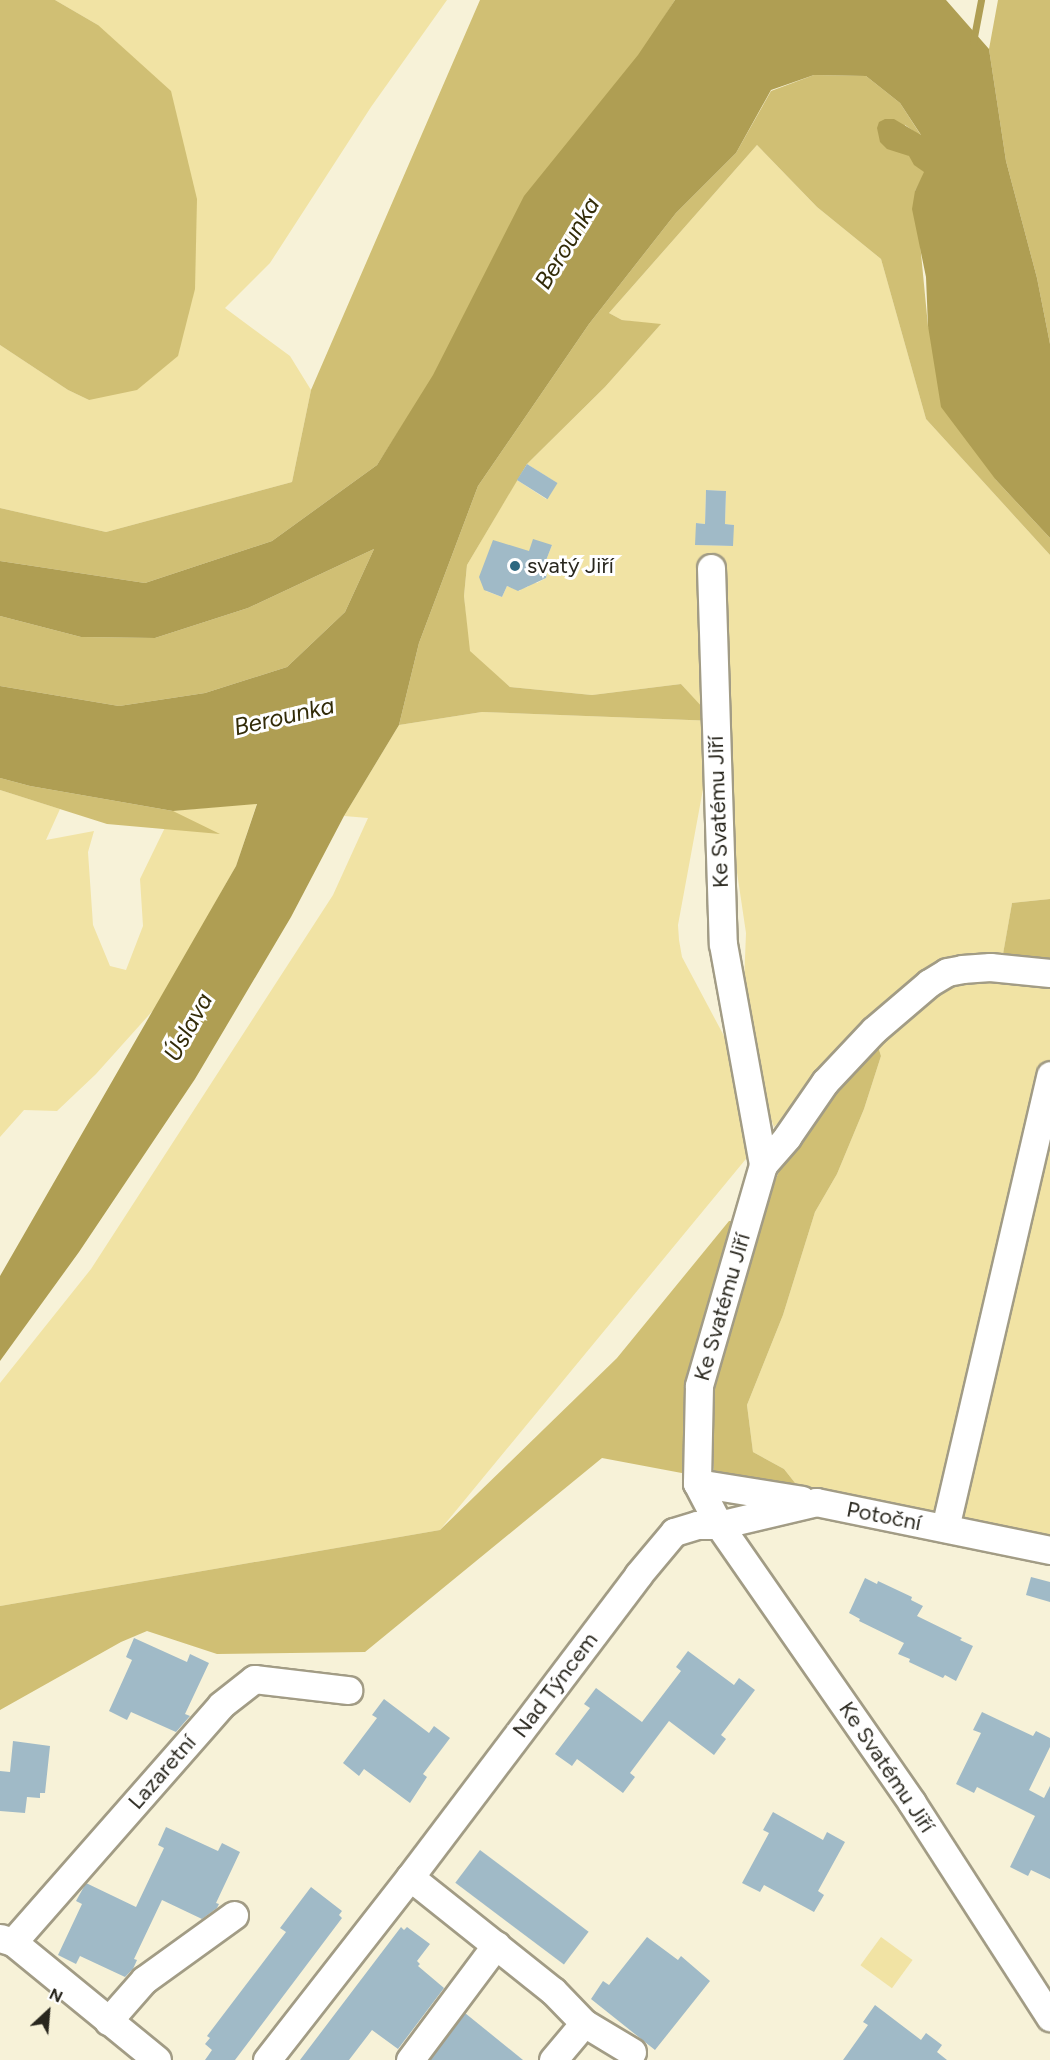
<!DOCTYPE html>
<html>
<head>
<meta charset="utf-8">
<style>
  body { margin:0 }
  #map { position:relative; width:1050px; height:2060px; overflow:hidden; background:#f7f2d8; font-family:Figtree,sans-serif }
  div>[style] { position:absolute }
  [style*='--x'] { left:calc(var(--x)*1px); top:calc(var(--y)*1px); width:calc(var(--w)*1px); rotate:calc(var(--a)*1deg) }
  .green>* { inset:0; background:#f1e3a4; transform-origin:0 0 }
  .forest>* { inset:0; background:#d0bf74 }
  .water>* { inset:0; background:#af9e53 }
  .stream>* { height:7px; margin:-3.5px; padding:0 3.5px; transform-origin:3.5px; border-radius:3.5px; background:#af9e53 }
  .building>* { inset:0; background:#a0bac7; transform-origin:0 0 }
  .roads { filter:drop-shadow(2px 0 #a29c85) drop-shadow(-2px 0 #a29c85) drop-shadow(0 2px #a29c85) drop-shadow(0 -2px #a29c85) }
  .minor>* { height:27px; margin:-13.5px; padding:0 13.5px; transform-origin:13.5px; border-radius:13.5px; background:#fff }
  .dots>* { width:16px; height:16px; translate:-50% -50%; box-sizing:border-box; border:3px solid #fff; border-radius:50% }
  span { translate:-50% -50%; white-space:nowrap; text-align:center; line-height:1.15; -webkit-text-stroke:6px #fff; paint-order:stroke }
  .poi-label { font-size:22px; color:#29271e }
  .left { translate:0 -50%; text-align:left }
  .street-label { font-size:22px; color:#29271e }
  .water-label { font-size:24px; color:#322b08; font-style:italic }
  .north { position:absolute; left:18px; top:1982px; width:60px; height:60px; -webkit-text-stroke:4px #fff; paint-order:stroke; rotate:26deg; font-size:16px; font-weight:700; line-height:24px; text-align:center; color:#29271e }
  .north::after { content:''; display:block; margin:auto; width:21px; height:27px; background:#29271e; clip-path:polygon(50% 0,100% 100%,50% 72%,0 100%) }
</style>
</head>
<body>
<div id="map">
  <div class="green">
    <i style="clip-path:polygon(55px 0,447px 0,371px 107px,270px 263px,225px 308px,290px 356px,311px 390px,292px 482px,106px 532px,0 508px,0 345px,68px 390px,89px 400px,98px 25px)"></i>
    <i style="clip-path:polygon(evenodd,757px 145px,817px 207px,881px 259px,926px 419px,1050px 555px,1050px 899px,1012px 903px,1003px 954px,964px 959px,856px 1043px,774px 1127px,755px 1076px,744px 983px,746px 933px,715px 724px,678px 925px,679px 940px,682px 957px,732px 1051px,750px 1154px,440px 1530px,0 1606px,0 1383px,91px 1269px,333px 895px,368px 818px,344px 816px,399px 725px,482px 712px,714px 721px,681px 684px,592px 695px,510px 687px,469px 652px,464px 596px,467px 565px,517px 480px,546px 499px,557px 483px,527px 464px,605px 387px,660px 325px,622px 320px,609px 313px,757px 145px,706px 490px,726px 491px,725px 524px,733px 525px,733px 546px,696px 545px,696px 523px,705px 524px,706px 490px,757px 145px,552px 545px,545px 563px,548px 568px,546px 578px,537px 583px,530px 581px,528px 587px,521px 588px,520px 591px,507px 586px,502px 597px,486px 591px,529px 551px,552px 545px)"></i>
    <i style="clip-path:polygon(0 790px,60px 809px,46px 840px,94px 831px,88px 852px,93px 925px,110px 966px,126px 970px,143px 926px,140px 879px,173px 811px,257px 803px,236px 866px,157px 1006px,96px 1074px,57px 1111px,24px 1110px,0 1137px)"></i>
    <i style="clip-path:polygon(960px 976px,1050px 979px,1050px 1546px,807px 1498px,784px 1469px,753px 1452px,747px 1405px,783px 1315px,815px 1212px,837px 1174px,864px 1109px,881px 1056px,875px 1037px)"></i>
    <i style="left:881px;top:1937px;width:39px;height:35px;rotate:36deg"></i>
  </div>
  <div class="forest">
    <i style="clip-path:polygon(0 0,55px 0,98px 25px,171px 91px,197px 199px,195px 289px,178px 356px,137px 390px,89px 400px,68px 390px,0 345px)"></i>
    <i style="clip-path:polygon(480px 0,675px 0,377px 465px,272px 541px,145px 583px,0 561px,0 508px,106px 532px,292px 482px,311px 390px)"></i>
    <i style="clip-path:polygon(998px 0,1050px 0,1050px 344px,1037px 278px,1006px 161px,989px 49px)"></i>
    <i style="clip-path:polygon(814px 75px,866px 76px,900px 103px,922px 137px,905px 125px,902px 152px,910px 156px,915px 165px,925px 172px,915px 191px,928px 326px,996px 480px,1050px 538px,1050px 555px,926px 419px,881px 259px,817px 207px,757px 145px,609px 313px,622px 320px,661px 324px,605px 387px,527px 464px,467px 565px,464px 596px,470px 651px,510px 687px,592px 695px,681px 684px,715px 721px,482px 712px,399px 725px,419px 643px,478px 486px,589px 324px,676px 213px,736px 153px,771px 91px)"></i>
    <i style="clip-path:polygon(374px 549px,345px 612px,287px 667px,205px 693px,119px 706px,0 686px,0 616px,81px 637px,155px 638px,248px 608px)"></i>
    <i style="clip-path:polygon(0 778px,30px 786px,173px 811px,220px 834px,107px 824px,0 790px)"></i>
    <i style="clip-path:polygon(1050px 899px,1050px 960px,1003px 954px,1012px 903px)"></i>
    <i style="clip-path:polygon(875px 1037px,881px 1056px,864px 1109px,837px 1174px,815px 1212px,783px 1315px,747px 1405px,753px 1452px,784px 1469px,807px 1498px,714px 1480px,712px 1383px,769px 1196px,788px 1149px)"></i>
    <i style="clip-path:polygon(741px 1220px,687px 1474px,602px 1458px,365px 1652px,217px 1654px,147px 1631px,121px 1642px,0 1710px,0 1606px,440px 1530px,617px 1358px,729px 1221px)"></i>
  </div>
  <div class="water">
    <i style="clip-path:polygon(675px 0,946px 0,989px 49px,1006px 161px,1037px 278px,1050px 344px,1050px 538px,996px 480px,941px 407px,928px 326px,926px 277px,912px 209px,915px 191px,924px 172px,914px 165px,909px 156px,887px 149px,880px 142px,877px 128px,879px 122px,885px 119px,894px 119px,921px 135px,900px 103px,866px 76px,814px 75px,771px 90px,736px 153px,676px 213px,589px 324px,478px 486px,419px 643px,399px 725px,344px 816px,291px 917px,195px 1079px,79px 1252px,0 1361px,0 1276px,236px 866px,257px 804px,173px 811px,30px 786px,0 778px,0 686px,119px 706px,205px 693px,287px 667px,345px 612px,374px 549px,248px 608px,155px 638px,81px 637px,0 616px,0 561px,145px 583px,272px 541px,377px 465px,433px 375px,524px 196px,638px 55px)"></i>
  </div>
  <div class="stream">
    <i style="--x:973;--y:42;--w:43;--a:-79.2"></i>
  </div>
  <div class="building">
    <i style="left:527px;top:464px;width:36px;height:19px;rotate:32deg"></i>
    <i style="clip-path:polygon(706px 490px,726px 491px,725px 524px,734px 525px,733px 546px,695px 545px,696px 523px,705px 524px)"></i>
    <i style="clip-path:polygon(533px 539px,552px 545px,545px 563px,548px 568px,546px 578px,518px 591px,507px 586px,502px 597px,484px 590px,479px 577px,493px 540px,529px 551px)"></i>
    <i style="clip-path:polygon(1031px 1577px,1050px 1582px,1050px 1602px,1026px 1595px)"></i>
    <i style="clip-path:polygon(865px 1578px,877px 1584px,878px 1581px,912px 1597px,911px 1600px,923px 1606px,917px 1616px,962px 1638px,960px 1640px,973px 1646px,956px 1681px,945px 1675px,943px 1678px,909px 1662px,910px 1659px,898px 1654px,904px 1643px,859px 1621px,860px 1619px,849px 1613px)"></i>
    <i style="clip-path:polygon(134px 1638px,187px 1662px,190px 1654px,209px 1663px,185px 1714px,190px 1716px,176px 1732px,131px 1712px,127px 1720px,109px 1711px,132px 1660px,126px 1657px)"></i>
    <i style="clip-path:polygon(688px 1651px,734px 1685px,739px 1678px,755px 1690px,721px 1735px,726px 1739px,714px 1755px,669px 1721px,630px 1773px,635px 1777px,623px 1793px,577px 1759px,572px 1766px,555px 1754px,590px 1708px,584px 1704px,596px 1688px,642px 1722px,681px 1671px,676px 1667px)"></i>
    <i style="clip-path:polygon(384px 1699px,429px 1733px,434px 1726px,450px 1738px,423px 1774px,427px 1777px,410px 1803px,364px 1769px,359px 1776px,343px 1763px,377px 1718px,372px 1715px)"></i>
    <i style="clip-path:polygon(982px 1712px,1033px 1736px,1036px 1731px,1050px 1738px,1050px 1747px,1029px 1790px,1044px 1798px,1050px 1786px,1050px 1879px,1031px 1870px,1028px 1876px,1010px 1867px,1035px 1816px,977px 1787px,974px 1793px,956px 1784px,981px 1733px,973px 1730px)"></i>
    <i style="clip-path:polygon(13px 1741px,50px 1746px,45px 1793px,40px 1793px,40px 1798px,27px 1797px,25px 1813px,0 1811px,0 1771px,10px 1772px)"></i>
    <i style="clip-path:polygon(773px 1812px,823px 1840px,827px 1832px,845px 1842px,818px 1891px,824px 1895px,814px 1912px,764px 1885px,760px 1892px,742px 1883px,769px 1833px,763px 1830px)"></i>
    <i style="clip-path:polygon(166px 1827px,218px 1851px,222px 1843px,240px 1852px,216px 1903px,219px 1904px,217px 1908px,202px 1919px,162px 1900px,134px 1959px,137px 1960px,133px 1969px,125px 1977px,80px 1956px,76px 1964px,58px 1955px,82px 1904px,76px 1901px,86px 1883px,136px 1907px,164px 1848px,158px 1845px)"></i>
    <i style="left:480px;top:1850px;width:136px;height:41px;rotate:37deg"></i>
    <i style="clip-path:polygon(311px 1887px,342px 1911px,339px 1915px,342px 1918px,235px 2060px,205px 2060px,212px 2050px,205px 2044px,210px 2038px,207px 2036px,286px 1932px,280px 1928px)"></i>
    <i style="clip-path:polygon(401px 1927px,404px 1930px,407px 1927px,430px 1944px,417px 1961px,420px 1964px,418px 1966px,444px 1988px,398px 2049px,372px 2030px,349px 2060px,300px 2060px)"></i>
    <i style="clip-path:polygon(647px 1937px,678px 1960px,681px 1956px,710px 1981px,655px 2050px,591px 1999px,603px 1981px,609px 1985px)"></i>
    <i style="clip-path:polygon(875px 2005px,921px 2040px,926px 2033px,942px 2045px,937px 2052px,947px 2060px,843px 2060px,868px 2025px,863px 2022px)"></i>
    <i style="clip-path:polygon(465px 2013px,523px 2060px,430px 2060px)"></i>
  </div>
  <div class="roads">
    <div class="minor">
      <i style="--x:711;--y:568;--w:376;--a:88.2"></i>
      <i style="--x:723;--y:944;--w:225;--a:79.7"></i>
      <i style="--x:763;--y:1165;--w:230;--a:106.2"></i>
      <i style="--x:699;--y:1386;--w:97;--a:91.2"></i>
      <i style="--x:697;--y:1483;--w:47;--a:62.4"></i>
      <i style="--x:719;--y:1525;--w:338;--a:55.2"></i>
      <i style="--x:912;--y:1803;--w:255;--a:57.2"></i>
      <i style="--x:763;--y:1165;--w:37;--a:-49"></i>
      <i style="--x:787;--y:1137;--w:67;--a:-55.4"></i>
      <i style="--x:825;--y:1082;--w:71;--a:-46.7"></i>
      <i style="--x:874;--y:1030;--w:72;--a:-40.5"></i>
      <i style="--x:929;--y:983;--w:21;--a:-31"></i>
      <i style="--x:947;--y:972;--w:15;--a:-11"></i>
      <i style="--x:962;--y:969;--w:28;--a:-4"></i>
      <i style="--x:990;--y:967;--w:60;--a:5.7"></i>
      <i style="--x:697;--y:1483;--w:106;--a:9.2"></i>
      <i style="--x:945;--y:1528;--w:465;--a:-76.9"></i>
      <i style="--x:410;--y:1877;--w:183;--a:38.6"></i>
      <i style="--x:553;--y:1991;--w:45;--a:45.9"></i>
      <i style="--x:584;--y:2023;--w:56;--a:31.1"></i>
      <i style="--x:0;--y:1938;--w:14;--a:17"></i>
      <i style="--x:13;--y:1942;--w:186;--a:39.3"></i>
      <i style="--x:13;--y:1942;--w:315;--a:-48.7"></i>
      <i style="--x:221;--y:1705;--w:42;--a:-38.2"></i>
      <i style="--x:254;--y:1679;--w:95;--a:6.7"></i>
      <i style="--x:108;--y:2021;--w:55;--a:-48.7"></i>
      <i style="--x:144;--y:1980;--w:111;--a:-35.8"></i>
      <i style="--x:267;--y:2060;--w:232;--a:-52"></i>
      <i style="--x:410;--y:1877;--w:378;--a:-52.9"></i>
      <i style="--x:638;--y:1575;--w:56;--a:-50.1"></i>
      <i style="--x:674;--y:1532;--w:24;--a:-17"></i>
      <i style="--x:697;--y:1525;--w:22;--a:0"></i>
      <i style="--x:719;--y:1525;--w:100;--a:-13.3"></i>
      <i style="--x:816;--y:1502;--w:239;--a:11.6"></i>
      <i style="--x:410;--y:2060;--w:144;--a:-53.2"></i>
      <i style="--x:553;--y:2060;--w:48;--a:-50"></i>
    </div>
  </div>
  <div class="dots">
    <i style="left:515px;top:566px;background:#2d6880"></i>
  </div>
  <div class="poi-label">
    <span class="left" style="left:527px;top:566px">svatý Jiří</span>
  </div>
  <div class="street-label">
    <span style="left:718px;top:812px;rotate:-92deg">Ke Svatému Jiří</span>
    <span style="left:722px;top:1307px;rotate:-74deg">Ke Svatému Jiří</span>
    <span style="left:884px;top:1516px;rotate:11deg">Potoční</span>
    <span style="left:555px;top:1685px;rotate:-53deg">Nad Týncem</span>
    <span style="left:887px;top:1767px;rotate:56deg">Ke Svatému Jiří</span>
    <span style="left:162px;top:1772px;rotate:-49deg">Lazaretní</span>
  </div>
  <div class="water-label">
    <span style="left:567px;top:243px;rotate:-59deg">Berounka</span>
    <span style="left:284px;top:716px;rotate:-13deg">Berounka</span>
    <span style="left:188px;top:1027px;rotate:-61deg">Úslava</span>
  </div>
  <div class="north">N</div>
</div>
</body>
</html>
